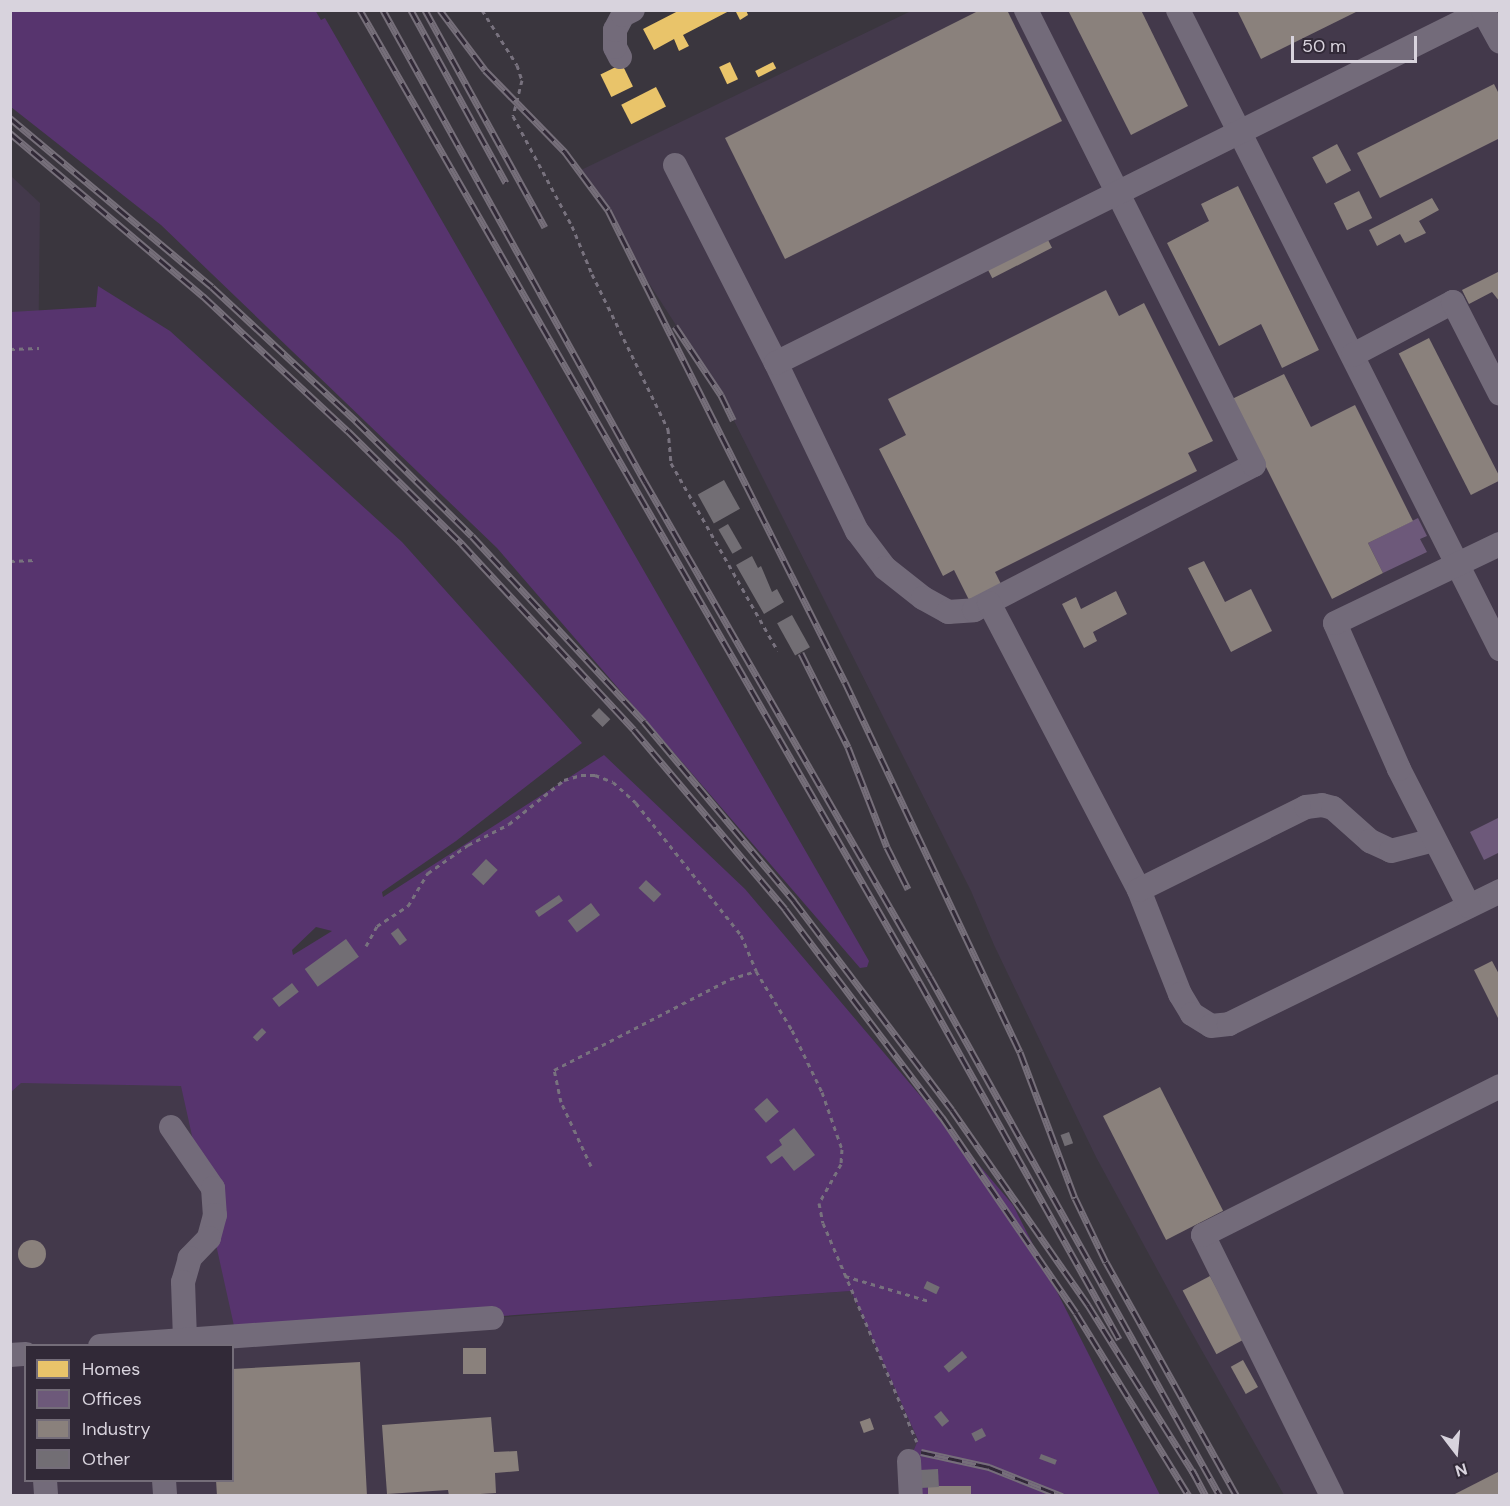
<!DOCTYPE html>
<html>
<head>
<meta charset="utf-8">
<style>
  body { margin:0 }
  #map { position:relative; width:1510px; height:1506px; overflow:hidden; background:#3a363e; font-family:"DM Sans",sans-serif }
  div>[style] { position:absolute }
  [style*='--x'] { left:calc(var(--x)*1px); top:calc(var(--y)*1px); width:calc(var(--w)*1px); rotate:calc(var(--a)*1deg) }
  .built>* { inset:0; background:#43394b }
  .green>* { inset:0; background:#57346e }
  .homes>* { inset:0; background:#e9c46a; transform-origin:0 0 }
  .offices>* { inset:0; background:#6d597a }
  .industry>* { inset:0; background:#8a817c; transform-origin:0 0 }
  .round { border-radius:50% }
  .building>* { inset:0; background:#726e74; transform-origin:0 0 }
  .path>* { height:3px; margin-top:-1.5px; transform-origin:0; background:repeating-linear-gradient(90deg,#78727e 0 4.5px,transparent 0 9px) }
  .minor>* { height:24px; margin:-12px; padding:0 12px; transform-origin:12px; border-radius:12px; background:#736b7a }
  .rail>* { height:7px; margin-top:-3.5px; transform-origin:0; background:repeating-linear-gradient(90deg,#312937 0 14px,#766f7a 0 28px); box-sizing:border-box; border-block:2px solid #766f7a }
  span { translate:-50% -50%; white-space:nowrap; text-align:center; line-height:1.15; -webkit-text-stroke:6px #312937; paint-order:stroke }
  .frame { position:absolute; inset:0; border:12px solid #d8d3dd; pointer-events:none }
  .legend { position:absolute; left:24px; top:1344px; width:210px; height:138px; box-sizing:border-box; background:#312937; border:2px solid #746d79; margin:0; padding:8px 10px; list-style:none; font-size:18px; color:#d8d3dd }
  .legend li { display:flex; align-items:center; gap:12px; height:30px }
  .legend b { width:30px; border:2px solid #746d79 }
  .north { position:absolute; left:1426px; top:1422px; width:60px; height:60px; -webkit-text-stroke:4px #312937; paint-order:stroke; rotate:164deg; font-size:16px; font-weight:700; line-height:24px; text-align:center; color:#d8d3dd }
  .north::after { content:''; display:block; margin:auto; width:21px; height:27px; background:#d8d3dd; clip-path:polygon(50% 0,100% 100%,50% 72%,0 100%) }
  .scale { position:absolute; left:1291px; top:36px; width:126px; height:27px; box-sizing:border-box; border:3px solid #d8d3dd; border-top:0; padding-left:8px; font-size:18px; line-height:21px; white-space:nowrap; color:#d8d3dd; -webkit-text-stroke:4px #312937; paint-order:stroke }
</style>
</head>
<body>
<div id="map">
  <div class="built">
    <i style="clip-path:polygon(911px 11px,1499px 11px,1499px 1495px,1284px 1495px,1188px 1326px,1096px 1157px,994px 945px,971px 891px,721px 395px,634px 260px,608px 210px,581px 170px)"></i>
    <i style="clip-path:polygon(11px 176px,40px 203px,36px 560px,11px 561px)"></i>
    <i style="clip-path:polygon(evenodd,170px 1035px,492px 1318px,851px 1291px,918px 1440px,909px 1461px,911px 1495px,11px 1496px,11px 1045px,170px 1035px,26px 1346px,232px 1346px,232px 1480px,26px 1480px,26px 1346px)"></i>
  </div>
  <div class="green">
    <i style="clip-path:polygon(315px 10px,321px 20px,325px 18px,869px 961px,867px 967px,860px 968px,497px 548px,161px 225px,11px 107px,11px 11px)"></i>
    <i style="clip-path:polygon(evenodd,98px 286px,170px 331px,402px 542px,582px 743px,456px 841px,382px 892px,383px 897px,604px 755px,745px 889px,1013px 1205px,1160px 1495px,911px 1495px,909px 1461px,918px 1440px,851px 1291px,236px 1335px,181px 1086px,21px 1083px,11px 1092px,11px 312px,96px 307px,98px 286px,316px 927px,332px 931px,293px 955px,292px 950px,316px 927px)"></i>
  </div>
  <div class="homes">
    <i style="clip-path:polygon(680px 10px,731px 10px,683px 35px,689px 46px,679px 51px,674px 39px,654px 50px,643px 29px)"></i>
    <i style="clip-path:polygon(735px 10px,746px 10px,748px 15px,740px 20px)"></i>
    <i style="left:730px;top:62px;width:19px;height:12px;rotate:65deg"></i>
    <i style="left:773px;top:62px;width:7px;height:20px;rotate:63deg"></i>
    <i style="left:622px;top:64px;width:25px;height:24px;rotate:64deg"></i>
    <i style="left:656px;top:87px;width:22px;height:39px;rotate:63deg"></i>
  </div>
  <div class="offices">
    <i style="clip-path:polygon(1418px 518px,1427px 536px,1420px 539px,1427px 552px,1383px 573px,1368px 543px)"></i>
    <i style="clip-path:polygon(1500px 817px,1500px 852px,1484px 860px,1470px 832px)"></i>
  </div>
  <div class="industry">
    <i style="clip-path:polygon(980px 10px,1007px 10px,1062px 121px,785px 259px,725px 138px)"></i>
    <i style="clip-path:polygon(1068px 10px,1141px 10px,1188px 106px,1131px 135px)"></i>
    <i style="clip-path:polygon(1237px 10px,1360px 10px,1261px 59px)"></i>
    <i style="clip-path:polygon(1494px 84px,1500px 96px,1500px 138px,1380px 198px,1357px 153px)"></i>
    <i style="left:1337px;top:144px;width:30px;height:28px;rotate:62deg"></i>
    <i style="clip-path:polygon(1238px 186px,1319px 350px,1282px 368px,1261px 324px,1219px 346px,1167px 243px,1209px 221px,1201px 204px)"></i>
    <i style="left:1359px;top:191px;width:30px;height:28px;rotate:64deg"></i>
    <i style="clip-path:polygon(1432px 198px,1439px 210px,1419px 221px,1426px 233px,1405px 243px,1400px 234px,1377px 246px,1369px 230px)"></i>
    <i style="left:1047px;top:238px;width:11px;height:67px;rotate:63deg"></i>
    <i style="clip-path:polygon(1500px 271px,1500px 302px,1492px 292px,1469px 304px,1462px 290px)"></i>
    <i style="clip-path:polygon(1106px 290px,1119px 316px,1144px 303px,1213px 441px,1188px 453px,1197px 471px,995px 572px,1004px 590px,972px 606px,954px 570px,943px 576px,879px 449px,906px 435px,888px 399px)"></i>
    <i style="left:1429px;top:338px;width:159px;height:34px;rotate:63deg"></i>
    <i style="clip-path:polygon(1284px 374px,1311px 427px,1355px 405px,1413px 521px,1368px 543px,1383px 573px,1332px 599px,1232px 399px)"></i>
    <i style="clip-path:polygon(1204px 561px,1225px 602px,1251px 589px,1272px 631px,1231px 652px,1188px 568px)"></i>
    <i style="clip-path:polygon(1116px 591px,1127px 614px,1093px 632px,1097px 641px,1084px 648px,1062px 604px,1076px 597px,1081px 609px)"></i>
    <i style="clip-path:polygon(1492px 961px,1500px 976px,1500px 1022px,1474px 970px)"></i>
    <i style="left:1160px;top:1087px;width:139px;height:64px;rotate:63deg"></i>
    <i class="round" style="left:18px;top:1240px;width:28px;height:28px"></i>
    <i style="left:1210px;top:1276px;width:72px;height:31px;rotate:62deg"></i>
    <i style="left:463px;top:1348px;width:23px;height:26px"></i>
    <i style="left:1243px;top:1360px;width:31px;height:14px;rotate:61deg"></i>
    <i style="clip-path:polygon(360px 1362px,367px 1496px,217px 1496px,216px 1480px,232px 1480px,232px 1369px)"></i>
    <i style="clip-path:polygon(491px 1417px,494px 1452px,517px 1451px,519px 1471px,495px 1473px,496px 1493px,449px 1496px,448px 1490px,387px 1494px,382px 1425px)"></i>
    <i style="left:870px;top:1418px;width:12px;height:11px;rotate:70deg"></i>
    <i style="clip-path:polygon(1500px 1471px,1500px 1496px,1451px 1496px)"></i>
    <i style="left:971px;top:1486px;width:10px;height:43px;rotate:90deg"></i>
  </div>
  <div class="building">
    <i style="left:724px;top:480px;width:33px;height:30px;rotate:61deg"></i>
    <i style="left:728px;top:524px;width:28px;height:11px;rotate:60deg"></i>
    <i style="clip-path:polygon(752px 556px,758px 568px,761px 566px,772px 592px,777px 589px,784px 602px,764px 614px,736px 565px)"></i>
    <i style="left:792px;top:615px;width:37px;height:17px;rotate:61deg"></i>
    <i style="left:599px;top:708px;width:16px;height:11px;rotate:45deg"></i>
    <i style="left:486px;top:859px;width:16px;height:21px;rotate:43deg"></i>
    <i style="left:646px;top:880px;width:21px;height:11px;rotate:43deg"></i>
    <i style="left:559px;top:895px;width:7px;height:29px;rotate:56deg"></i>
    <i style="left:591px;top:903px;width:15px;height:29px;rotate:53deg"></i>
    <i style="left:398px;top:928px;width:15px;height:9px;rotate:53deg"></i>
    <i style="left:346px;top:939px;width:22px;height:51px;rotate:54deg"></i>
    <i style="left:292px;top:983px;width:11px;height:25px;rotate:52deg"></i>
    <i style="left:262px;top:1028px;width:6px;height:13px;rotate:45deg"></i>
    <i style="left:767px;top:1098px;width:18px;height:17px;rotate:49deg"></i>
    <i style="clip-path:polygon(794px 1128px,815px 1155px,794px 1171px,782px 1156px,771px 1164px,766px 1157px,782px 1145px,779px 1140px)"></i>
    <i style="left:1069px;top:1132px;width:12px;height:9px;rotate:70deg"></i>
    <i style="left:927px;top:1281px;width:14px;height:8px;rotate:25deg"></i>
    <i style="left:962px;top:1351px;width:8px;height:24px;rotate:50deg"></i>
    <i style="left:941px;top:1411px;width:13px;height:9px;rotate:51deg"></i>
    <i style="left:982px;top:1428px;width:9px;height:12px;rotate:63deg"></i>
    <i style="left:1041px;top:1454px;width:17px;height:5px;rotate:21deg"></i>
    <i style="left:938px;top:1469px;width:18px;height:23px;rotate:87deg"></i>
  </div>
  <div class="path">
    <i style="--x:482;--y:10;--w:65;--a:57.5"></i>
    <i style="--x:517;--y:65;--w:16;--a:72"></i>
    <i style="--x:522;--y:80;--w:37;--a:104"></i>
    <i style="--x:513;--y:116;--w:125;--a:61.8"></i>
    <i style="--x:572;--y:226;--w:52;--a:67.4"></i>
    <i style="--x:592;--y:274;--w:173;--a:63.9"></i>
    <i style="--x:668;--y:429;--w:34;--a:85"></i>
    <i style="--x:671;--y:463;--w:216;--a:60.4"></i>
    <i style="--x:10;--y:349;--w:29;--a:-2"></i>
    <i style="--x:10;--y:561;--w:26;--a:-2"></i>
    <i style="--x:366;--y:946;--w:23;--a:-61"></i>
    <i style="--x:377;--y:926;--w:37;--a:-33"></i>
    <i style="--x:408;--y:906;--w:39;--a:-59"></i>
    <i style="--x:428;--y:873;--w:49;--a:-35"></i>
    <i style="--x:468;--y:845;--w:46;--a:-27.1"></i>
    <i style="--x:509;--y:824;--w:70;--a:-38.7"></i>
    <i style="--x:564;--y:780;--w:18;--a:-16"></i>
    <i style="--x:581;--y:775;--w:14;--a:0"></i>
    <i style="--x:595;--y:775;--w:19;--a:21"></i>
    <i style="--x:613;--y:782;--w:31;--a:42"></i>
    <i style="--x:636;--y:803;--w:169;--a:51.5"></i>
    <i style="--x:741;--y:935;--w:39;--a:67"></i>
    <i style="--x:756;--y:971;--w:69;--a:58.6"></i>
    <i style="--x:792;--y:1030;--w:69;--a:64.2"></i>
    <i style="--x:822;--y:1092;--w:60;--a:70.7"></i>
    <i style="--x:842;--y:1149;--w:15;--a:94"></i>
    <i style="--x:841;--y:1164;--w:45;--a:119.4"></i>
    <i style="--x:819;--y:1203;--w:20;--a:79"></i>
    <i style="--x:823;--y:1223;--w:238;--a:66.8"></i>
    <i style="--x:591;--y:1166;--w:71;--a:-115.1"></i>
    <i style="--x:561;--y:1102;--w:33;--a:-102"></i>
    <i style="--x:554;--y:1070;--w:198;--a:-27.3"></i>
    <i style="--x:730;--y:979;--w:27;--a:-17"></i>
    <i style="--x:845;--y:1276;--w:88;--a:16.6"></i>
  </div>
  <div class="minor">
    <i style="--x:1178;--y:10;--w:716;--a:63.26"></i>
    <i style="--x:620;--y:57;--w:11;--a:-117"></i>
    <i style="--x:615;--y:47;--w:17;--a:-90"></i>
    <i style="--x:615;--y:30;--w:17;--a:-62"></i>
    <i style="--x:623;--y:15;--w:11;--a:-27"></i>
    <i style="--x:675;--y:165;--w:222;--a:63"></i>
    <i style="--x:776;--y:363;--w:187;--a:64.3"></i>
    <i style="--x:857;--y:531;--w:46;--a:52.9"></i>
    <i style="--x:885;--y:568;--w:48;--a:38.3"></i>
    <i style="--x:923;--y:598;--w:29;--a:29"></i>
    <i style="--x:948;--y:612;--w:26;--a:-4"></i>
    <i style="--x:974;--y:610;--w:315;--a:-27.4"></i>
    <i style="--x:1254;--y:465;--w:509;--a:-116.62"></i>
    <i style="--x:1353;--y:355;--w:113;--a:-27.9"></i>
    <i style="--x:1453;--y:302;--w:103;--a:62.9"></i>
    <i style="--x:776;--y:363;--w:790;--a:-26.47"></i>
    <i style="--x:1483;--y:11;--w:35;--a:61"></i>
    <i style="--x:989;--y:603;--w:324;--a:62.4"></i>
    <i style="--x:1139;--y:890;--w:112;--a:68.5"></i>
    <i style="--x:1180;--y:994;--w:23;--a:59"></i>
    <i style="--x:1192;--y:1014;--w:22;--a:32"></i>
    <i style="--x:1211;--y:1026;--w:18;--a:-6"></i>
    <i style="--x:1229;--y:1024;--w:302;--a:-26.1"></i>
    <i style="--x:1139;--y:890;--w:186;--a:-26.4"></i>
    <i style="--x:1306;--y:807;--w:16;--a:-7"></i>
    <i style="--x:1322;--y:805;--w:11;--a:15"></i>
    <i style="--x:1333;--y:808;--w:50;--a:41.7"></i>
    <i style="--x:1370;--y:841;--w:23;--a:25"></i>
    <i style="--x:1391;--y:851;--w:44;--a:-14.3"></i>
    <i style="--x:1469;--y:906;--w:154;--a:-117.1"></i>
    <i style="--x:1399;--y:769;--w:159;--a:-113.7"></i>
    <i style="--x:1335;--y:623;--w:183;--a:-25.6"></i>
    <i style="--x:171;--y:1127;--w:74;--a:55.5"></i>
    <i style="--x:213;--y:1188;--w:27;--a:86"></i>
    <i style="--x:215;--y:1215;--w:24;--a:105"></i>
    <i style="--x:209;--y:1238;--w:28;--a:134"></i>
    <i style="--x:190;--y:1258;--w:25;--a:106"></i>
    <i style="--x:183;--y:1282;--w:56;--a:88"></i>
    <i style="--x:100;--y:1346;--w:393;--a:-4.1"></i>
    <i style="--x:10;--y:1355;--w:16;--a:-4"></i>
    <i style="--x:909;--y:1461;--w:35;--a:87"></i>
    <i style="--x:45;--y:1480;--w:16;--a:86"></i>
    <i style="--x:164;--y:1480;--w:16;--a:86"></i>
    <i style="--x:1332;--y:1496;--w:291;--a:-116.3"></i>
    <i style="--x:1203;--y:1235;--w:332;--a:-26.6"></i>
  </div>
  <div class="rail">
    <i style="--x:360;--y:10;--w:1123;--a:60.08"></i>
    <i style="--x:920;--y:983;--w:408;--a:60.8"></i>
    <i style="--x:383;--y:10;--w:540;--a:60.97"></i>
    <i style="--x:645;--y:482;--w:571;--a:60.07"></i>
    <i style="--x:930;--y:977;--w:595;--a:60.8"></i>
    <i style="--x:411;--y:10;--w:197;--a:61.2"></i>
    <i style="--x:425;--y:10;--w:248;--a:61.1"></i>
    <i style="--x:440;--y:10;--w:75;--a:53.1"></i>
    <i style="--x:485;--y:70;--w:115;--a:45.7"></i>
    <i style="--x:565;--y:152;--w:72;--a:53.4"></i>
    <i style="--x:608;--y:210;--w:528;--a:63.34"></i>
    <i style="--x:845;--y:682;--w:409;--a:64.7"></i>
    <i style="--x:1020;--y:1052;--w:156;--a:69.4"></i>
    <i style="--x:1075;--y:1198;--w:71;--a:64.2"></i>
    <i style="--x:1106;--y:1262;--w:268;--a:60.8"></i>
    <i style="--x:10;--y:118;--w:263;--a:39.9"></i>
    <i style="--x:212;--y:287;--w:197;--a:42.9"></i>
    <i style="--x:356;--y:421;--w:163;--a:44.8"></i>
    <i style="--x:472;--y:536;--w:253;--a:47.2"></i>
    <i style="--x:644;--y:722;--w:234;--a:50"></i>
    <i style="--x:794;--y:901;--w:262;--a:52.9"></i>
    <i style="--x:952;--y:1110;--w:238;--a:55.1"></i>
    <i style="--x:1088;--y:1305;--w:203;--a:57.9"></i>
    <i style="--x:10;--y:133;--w:253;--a:40.2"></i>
    <i style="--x:203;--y:296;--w:198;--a:43"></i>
    <i style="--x:348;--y:431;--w:161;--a:44.7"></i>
    <i style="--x:462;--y:544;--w:253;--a:47.2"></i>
    <i style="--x:634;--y:730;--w:234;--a:49.8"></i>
    <i style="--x:785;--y:909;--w:261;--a:53"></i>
    <i style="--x:942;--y:1117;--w:237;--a:55.6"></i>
    <i style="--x:1076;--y:1313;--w:215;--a:58.3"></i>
    <i style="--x:675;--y:326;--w:83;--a:56.3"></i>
    <i style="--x:721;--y:395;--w:28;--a:64"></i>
    <i style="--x:801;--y:653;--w:105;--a:63.4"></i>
    <i style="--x:848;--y:747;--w:107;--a:68.7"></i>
    <i style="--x:887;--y:847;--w:47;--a:63.4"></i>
    <i style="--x:921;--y:1452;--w:70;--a:12.4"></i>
    <i style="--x:989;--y:1467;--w:79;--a:21.7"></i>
    <i style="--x:1192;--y:1470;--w:30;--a:62"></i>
  </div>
  <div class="frame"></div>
  <ul class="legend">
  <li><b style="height:16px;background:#e9c46a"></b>Homes</li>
  <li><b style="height:16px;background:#6d597a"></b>Offices</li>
  <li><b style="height:16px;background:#8a817c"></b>Industry</li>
  <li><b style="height:16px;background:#726e74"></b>Other</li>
  </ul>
  <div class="north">N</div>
  <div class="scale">50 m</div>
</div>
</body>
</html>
